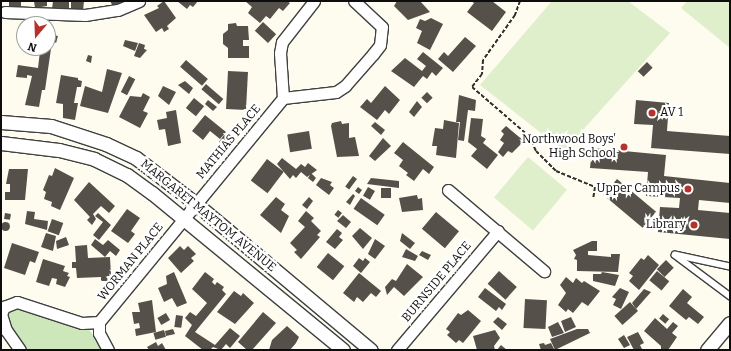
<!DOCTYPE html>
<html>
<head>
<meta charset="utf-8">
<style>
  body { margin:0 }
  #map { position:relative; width:731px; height:351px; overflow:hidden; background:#fefcef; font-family:Bitter,serif }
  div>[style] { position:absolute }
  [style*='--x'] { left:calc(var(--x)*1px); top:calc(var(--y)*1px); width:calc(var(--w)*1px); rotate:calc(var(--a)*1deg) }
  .green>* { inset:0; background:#cde7ba }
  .pitch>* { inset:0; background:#dfefcb; transform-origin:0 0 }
  .building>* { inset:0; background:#56504a; transform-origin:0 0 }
  .round { border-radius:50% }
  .path>* { height:2px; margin-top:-1px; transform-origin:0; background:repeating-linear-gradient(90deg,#2f2f2f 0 4px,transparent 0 6px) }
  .roads { filter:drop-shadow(1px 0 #404040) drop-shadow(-1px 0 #404040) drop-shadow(0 1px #404040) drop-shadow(0 -1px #404040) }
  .service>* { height:5.5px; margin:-2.75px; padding:0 2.75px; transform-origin:2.75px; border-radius:2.75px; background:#fff }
  .minor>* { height:11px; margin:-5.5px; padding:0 5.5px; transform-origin:5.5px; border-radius:5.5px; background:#fff }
  .tertiary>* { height:13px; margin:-6.5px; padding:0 6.5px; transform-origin:6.5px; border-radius:6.5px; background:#fff }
  .dots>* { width:11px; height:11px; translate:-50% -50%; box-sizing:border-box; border:2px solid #fff; border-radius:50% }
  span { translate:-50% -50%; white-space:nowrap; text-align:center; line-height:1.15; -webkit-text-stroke:4px #fff; paint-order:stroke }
  .poi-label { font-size:12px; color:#0d0d0d }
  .left { translate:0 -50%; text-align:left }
  .right { translate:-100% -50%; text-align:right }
  .street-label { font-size:12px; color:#0d0d0d }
  .frame { position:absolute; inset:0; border:2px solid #0d0d0d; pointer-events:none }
  .north { position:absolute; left:16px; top:16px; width:40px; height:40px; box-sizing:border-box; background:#fff; border:1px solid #9e9e9e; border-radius:50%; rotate:199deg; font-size:11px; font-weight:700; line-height:16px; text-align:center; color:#0d0d0d }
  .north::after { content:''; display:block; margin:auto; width:14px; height:18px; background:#b7322c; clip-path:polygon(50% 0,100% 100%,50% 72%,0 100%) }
</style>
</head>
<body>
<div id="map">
  <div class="green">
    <i style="clip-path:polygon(6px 305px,80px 321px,91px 332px,101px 350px,24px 350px,2px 322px)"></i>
  </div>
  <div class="pitch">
    <i style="clip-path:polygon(552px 1px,628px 1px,670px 33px,564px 151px,480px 85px)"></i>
    <i style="clip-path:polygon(687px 1px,730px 1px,730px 48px,681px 8px)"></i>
    <i style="left:528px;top:157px;width:51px;height:53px;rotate:40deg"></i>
  </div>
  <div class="building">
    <i style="clip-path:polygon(9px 1px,21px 1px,21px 7px,9px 8px)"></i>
    <i style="clip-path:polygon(34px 1px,47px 1px,47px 6px,35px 8px)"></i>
    <i style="clip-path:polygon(53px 1px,69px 1px,69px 10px,52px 9px)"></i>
    <i style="clip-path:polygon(71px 1px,84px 1px,83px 11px,71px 10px)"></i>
    <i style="clip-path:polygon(110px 1px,125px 1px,114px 8px)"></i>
    <i style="clip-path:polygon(164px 1px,176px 18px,167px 26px,169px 29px,164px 32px,162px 28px,156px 32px,144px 15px,159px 8px,157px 6px)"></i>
    <i style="clip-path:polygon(177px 1px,198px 1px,193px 7px,190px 5px,187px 9px)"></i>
    <i style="clip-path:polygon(245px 1px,287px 1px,290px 3px,283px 11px,279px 8px,270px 19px,266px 16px,260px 23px,248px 13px,252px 7px)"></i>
    <i style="clip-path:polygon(397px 1px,420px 1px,430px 12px,408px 20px,394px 6px)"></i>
    <i style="clip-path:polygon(471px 1px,492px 1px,506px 12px,492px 31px,467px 12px,474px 3px)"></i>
    <i style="clip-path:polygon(431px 18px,443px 24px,430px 50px,417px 43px,422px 31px,416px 28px,420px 19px,425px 21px)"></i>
    <i style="left:263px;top:22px;width:18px;height:12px;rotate:43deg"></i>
    <i style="clip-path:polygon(236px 23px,237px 26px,248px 26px,249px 40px,243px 40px,243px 46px,249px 46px,249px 58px,228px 58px,228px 48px,223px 44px,223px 34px,228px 30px,228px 24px)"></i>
    <i style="left:54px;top:35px;width:4px;height:7px;rotate:14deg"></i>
    <i style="clip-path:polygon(465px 37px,476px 46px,453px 72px,438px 59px,444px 52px,448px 56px)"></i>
    <i style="clip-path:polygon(125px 40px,138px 43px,135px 51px,123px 46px)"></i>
    <i style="clip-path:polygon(48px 42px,52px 42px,45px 90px,42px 90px,39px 107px,25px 105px,32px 76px,27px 75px,27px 78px,16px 77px,18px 65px,38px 68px,40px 51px,37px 51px,37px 48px,48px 48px)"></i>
    <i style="clip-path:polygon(139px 43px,145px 45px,144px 49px,147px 50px,140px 58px,134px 56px)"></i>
    <i style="clip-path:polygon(423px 52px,443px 68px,436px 76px,432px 72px,427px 79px,423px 76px,414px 87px,391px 71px,405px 58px,422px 71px,426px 66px,417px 59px)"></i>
    <i style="clip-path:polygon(88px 55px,92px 56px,91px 63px,86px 61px)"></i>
    <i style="left:186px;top:60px;width:29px;height:9px;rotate:41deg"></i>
    <i style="left:647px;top:62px;width:8px;height:13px;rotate:45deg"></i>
    <i style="clip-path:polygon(107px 69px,122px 73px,108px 113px,80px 106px,85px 86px,102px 92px)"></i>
    <i style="left:228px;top:71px;width:20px;height:38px;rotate:3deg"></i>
    <i style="clip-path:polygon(61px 75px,78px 78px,78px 80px,82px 81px,81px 87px,77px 87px,74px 103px,78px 103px,75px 120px,63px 118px,63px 104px,56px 103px)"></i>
    <i style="left:129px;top:76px;width:7px;height:18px;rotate:27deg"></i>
    <i style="clip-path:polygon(185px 81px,193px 88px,189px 94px,178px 85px)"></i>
    <i style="left:206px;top:84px;width:23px;height:7px;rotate:41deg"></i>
    <i style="clip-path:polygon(163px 86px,176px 92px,169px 105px,158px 96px)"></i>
    <i style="clip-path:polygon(385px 86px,400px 100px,389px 114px,385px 110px,377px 120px,360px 107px,367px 99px,371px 103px)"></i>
    <i style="left:427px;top:92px;width:8px;height:8px;rotate:45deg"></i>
    <i style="clip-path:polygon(143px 93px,150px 97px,143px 111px,148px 113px,140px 128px,119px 117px,130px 96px,141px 97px)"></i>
    <i style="clip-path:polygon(459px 95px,476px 100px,475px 111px,468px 110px,464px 141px,458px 140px,460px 122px,456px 122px)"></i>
    <i style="left:194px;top:98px;width:13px;height:13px;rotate:39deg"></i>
    <i style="clip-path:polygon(208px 100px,217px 107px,213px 111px,205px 104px)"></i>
    <i style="clip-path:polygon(636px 100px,669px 103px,667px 131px,730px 136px,730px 154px,651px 148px,653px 125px,634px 124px)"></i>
    <i style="clip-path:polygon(417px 101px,422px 107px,414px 117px,409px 112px)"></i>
    <i style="clip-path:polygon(176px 110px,181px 143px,168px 146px,165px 129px,159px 130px,157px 120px,167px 118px,166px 112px)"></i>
    <i style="clip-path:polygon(205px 115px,226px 132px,220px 139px,210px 131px,203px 140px,192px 131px)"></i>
    <i style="clip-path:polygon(471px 118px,483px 119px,481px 136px,486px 139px,483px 143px,498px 155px,487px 169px,471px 156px,477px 149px,468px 142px)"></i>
    <i style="clip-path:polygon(444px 120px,459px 123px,456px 158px,436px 155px,437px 146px,432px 146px,435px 128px,443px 129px)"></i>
    <i style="clip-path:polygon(341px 121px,342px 124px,349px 123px,349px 138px,355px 137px,359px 156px,337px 157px,331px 126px,332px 123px)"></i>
    <i style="clip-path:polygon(375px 122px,385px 130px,381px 135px,371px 126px)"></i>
    <i style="clip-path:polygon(506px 126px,524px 141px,512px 153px,508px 151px,503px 157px,498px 152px,504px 143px,500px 140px,504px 134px,501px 131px)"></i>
    <i style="left:309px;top:131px;width:18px;height:22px;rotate:81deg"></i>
    <i style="clip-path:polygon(224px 135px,231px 141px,225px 147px,219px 142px)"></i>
    <i style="clip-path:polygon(383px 138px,391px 146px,375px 161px,369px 156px)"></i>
    <i style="clip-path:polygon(403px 142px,434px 167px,429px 174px,423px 169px,414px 181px,406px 175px,408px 173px,399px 166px,403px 160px,394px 153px)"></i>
    <i style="clip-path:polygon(592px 148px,666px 155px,664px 176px,730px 183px,730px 203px,699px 200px,698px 210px,730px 213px,730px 239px,658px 232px,660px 207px,679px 208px,680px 198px,646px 196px,648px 172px,590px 168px)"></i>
    <i style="clip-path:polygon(282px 158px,296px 169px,301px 164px,305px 167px,308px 163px,317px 170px,307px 177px,301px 172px,296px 178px,293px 175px,290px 179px,277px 164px)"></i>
    <i style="left:267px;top:159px;width:21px;height:27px;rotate:37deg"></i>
    <i style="clip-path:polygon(55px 168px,74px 178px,60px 210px,51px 206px,52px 202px,44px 199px,46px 192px,43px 190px,49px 175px,52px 176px)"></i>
    <i style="clip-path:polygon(9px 169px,28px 169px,25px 200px,5px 200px,5px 192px,10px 192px,10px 184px,6px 184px)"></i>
    <i style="clip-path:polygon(311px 173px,316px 178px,313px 182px,308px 178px)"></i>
    <i style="left:353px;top:176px;width:5px;height:13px;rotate:37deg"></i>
    <i style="clip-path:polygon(321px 178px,332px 182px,330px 185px,334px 188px,329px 195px,316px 185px)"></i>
    <i style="clip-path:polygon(371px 178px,399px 181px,399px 188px,367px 184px)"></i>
    <i style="left:617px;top:179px;width:51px;height:21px;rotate:40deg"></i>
    <i style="clip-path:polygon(89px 182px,115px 206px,109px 213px,101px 206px,93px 214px,96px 219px,92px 225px,87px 220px,90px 217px,74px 200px)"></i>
    <i style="left:358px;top:187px;width:5px;height:5px;rotate:37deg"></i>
    <i style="left:368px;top:187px;width:8px;height:10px;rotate:30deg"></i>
    <i style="left:381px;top:188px;width:10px;height:10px"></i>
    <i style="clip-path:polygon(353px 194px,355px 196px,350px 205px,346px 202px)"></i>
    <i style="clip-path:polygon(417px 195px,418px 199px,422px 198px,423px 210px,402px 212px,399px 198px)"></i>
    <i style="clip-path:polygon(276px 197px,285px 204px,281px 210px,289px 216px,281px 233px,260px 215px)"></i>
    <i style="clip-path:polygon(309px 197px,313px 201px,307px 209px,302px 205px)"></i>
    <i style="left:361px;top:198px;width:29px;height:13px;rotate:35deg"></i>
    <i style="clip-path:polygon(127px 209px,140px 218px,131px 231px,135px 234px,128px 243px,111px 231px)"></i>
    <i style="left:338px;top:210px;width:5px;height:6px;rotate:37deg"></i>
    <i style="clip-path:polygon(27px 211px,35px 212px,34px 219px,48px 221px,47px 230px,25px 224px)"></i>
    <i style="clip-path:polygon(306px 211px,314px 218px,311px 221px,321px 231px,317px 235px,320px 237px,301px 259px,294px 252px,297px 250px,290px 243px,305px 227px,298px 221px)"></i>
    <i style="left:436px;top:212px;width:30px;height:22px;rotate:40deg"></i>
    <i style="left:5px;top:213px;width:6px;height:6px;rotate:9deg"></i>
    <i style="clip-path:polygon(98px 213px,111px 225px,99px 240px,93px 235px,103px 222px,95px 216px)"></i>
    <i style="clip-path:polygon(343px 215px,351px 222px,346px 228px,337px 221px)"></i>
    <i style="left:52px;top:219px;width:12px;height:13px;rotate:20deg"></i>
    <i class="round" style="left:0.5px;top:221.5px;width:9px;height:9px"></i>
    <i style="clip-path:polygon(360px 228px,372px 238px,363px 249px,352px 236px)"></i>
    <i style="clip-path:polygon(337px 229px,342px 233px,339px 237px,343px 240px,335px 249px,326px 242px)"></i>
    <i style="clip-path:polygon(46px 233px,56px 236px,53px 251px,41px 247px)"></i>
    <i style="clip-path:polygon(402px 233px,415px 243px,410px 249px,400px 241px)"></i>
    <i style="clip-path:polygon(66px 237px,69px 245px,57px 249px,56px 241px)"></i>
    <i style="clip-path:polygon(95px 239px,103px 245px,108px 240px,120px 250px,116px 256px,110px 251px,105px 257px,91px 245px)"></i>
    <i style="clip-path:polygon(375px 239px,385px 246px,375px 259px,368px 254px)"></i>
    <i style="clip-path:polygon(592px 241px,597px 241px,597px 251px,588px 251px,588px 255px,611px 257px,611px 254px,620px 254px,618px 272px,577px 271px,577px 260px,574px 259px,576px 255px,573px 250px)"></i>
    <i style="clip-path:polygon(12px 243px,39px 252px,35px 263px,30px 261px,25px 275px,4px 268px)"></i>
    <i style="clip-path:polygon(87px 245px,88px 258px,110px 257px,111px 276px,107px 276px,108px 281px,101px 281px,101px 277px,77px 278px,76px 268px,72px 268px,72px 262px,76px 262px,75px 246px)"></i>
    <i style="clip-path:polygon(180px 246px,184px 250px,188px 246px,196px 254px,191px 258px,194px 261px,181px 273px,168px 258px)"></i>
    <i style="clip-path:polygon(406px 249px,418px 256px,415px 261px,402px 257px)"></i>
    <i style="clip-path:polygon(422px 251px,431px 255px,428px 260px,419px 255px)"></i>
    <i style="left:328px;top:253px;width:21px;height:18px;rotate:39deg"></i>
    <i style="clip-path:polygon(648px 255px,659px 265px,639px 290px,629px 281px,633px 276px,629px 273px,641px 258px,644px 260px)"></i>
    <i style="clip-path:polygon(359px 258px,363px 261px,365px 258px,370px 262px,361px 273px,353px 266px)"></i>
    <i style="clip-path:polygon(43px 259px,65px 266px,63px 271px,69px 273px,67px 276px,70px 277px,65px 287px,56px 284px,57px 279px,52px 278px,49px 286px,36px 282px)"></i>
    <i style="left:666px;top:260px;width:11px;height:13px;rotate:45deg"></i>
    <i style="clip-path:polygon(407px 264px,423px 277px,404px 296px,394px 287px,387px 295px,385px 287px,392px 279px,396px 281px)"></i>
    <i style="left:499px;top:271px;width:24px;height:17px;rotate:42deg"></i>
    <i style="left:657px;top:271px;width:16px;height:12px;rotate:40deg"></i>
    <i style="clip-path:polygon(174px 272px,187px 303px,177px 307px,172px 298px,164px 302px,158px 288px,167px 284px,166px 276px)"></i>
    <i style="clip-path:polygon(205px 272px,214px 279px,212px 282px,215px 285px,217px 282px,224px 287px,222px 290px,226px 294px,195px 332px,215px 345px,230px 328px,240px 336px,230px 348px,226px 344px,221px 350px,213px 347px,210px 350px,203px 350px,185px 336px,192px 325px,185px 318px,190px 312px,196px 316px,207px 303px,192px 289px)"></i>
    <i style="clip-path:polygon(602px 272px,619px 275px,615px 286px,593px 281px,593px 274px,601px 274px)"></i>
    <i style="clip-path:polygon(359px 273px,381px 291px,376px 297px,371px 293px,363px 302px,357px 297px,354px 302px,343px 293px)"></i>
    <i style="clip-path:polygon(566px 277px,573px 283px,576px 278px,582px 283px,584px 281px,600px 291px,588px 306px,582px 302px,573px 313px,568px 309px,566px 312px,558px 305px,566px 293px,560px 285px)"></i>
    <i style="clip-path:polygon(485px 288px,506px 304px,502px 310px,499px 307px,496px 311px,478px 297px)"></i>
    <i style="clip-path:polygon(620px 288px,629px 292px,621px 309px,613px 305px,616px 299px,612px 297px)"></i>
    <i style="clip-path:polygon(644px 289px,651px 292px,636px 309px,632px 303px)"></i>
    <i style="clip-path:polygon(683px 289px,692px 297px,687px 303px,704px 317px,698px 324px,689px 317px,686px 320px,669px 306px)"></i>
    <i style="clip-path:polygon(234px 291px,241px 296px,243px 293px,254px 303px,235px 324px,217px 312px)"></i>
    <i style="left:525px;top:299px;width:22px;height:29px;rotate:3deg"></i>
    <i style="clip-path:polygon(152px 300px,156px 332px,136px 336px,135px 329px,140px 328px,139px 323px,134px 324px,132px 312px,140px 312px,138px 303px)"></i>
    <i style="left:630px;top:302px;width:12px;height:21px;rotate:48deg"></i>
    <i style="clip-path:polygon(468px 310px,481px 321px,463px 343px,459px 340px,456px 343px,447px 335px,450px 332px,446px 329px,458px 313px,461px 315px)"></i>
    <i style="clip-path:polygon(263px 312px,276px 323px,252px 350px,247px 350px,238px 342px)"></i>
    <i style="left:166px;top:313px;width:8px;height:10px;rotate:60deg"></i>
    <i style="left:663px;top:314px;width:8px;height:6px;rotate:40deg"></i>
    <i style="left:176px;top:315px;width:7px;height:12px;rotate:8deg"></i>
    <i style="clip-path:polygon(498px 317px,507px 324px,502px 330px,493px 322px)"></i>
    <i style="clip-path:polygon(571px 317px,576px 327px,565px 332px,561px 321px)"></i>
    <i style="clip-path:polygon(655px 318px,667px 329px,673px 322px,678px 326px,672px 333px,677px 337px,668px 350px,661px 350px,661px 346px,644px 331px)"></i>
    <i style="clip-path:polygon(558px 322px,564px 333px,552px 337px,548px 327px)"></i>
    <i style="clip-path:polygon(287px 326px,299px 337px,296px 343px,290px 350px,269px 350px,272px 340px)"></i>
    <i style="clip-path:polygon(173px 329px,175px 334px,166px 336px,165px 331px)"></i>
    <i style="clip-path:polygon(577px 329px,588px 329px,590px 333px,555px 350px,550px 339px)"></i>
    <i style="left:164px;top:330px;width:7px;height:11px;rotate:74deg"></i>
    <i style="clip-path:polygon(495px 330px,500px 338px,494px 346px,495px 350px,477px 350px,473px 336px)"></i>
    <i style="clip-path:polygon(638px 332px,644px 343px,640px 345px,642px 349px,634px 350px,627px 337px)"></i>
    <i style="clip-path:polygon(624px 335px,630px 345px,624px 348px,618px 339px)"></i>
    <i style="clip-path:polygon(156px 342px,158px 346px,162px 343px,166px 350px,149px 350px,147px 347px)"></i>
    <i style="clip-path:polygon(544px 343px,545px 345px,551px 343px,554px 349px,541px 350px,539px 344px)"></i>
    <i style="clip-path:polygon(501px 345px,507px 350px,497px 350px)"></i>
  </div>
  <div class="path">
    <i style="--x:520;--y:1;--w:15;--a:110"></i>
    <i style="--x:515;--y:15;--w:55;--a:125.4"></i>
    <i style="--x:483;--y:60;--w:14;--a:94"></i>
    <i style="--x:482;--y:74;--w:16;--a:128"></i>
    <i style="--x:472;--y:87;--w:75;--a:40.7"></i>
    <i style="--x:529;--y:136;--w:17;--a:65"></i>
    <i style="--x:536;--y:151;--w:28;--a:45"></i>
    <i style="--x:556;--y:171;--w:42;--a:22.3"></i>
    <i style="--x:595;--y:187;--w:12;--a:99"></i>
  </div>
  <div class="roads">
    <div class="service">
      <i style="--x:730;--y:267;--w:56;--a:-167.7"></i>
      <i style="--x:675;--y:255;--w:69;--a:36.7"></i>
    </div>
    <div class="minor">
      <i style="--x:5;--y:12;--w:80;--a:2.1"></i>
      <i style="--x:85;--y:15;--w:33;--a:-9"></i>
      <i style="--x:118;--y:10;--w:23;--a:-23"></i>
      <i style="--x:283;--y:98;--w:45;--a:-93.8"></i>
      <i style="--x:280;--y:53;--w:11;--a:-80"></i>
      <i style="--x:282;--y:42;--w:52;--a:-52"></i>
      <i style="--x:448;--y:190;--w:126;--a:40.2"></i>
      <i style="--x:1;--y:314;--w:8;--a:-67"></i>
      <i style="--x:4;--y:307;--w:14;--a:-21"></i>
      <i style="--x:17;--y:302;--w:68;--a:17.9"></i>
      <i style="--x:82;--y:323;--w:17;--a:-3"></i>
      <i style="--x:99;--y:322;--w:290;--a:-50.6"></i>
      <i style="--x:283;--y:98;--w:53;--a:-6.5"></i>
      <i style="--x:336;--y:92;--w:11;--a:-34"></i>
      <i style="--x:345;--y:86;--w:43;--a:-48.8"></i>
      <i style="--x:373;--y:54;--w:11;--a:-52"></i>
      <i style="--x:380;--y:45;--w:18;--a:-84"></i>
      <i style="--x:382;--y:27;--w:38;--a:-137"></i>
      <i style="--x:1;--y:314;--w:17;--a:73"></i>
      <i style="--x:6;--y:330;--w:24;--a:55"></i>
      <i style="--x:99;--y:322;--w:11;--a:90"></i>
      <i style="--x:99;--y:333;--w:19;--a:62"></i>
      <i style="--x:397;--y:350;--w:156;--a:-49.7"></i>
    </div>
    <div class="tertiary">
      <i style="--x:1;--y:122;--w:50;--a:4.6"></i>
      <i style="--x:51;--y:126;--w:58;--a:18.1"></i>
      <i style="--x:106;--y:144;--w:33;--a:25"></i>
      <i style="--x:136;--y:158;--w:74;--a:37.3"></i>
      <i style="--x:195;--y:203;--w:229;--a:39.9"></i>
      <i style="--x:1;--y:143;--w:58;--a:6.9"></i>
      <i style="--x:59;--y:150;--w:36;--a:14"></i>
      <i style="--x:94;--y:159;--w:37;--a:26"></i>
      <i style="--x:127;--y:175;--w:31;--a:36"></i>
      <i style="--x:152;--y:193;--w:247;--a:39.4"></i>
      <i style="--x:707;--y:350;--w:35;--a:-50"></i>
    </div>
  </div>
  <div class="dots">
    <i style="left:652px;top:113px;background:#b7322c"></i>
    <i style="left:624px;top:147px;background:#b7322c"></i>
    <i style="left:688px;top:189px;background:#b7322c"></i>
    <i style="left:694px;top:225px;background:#b7322c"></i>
  </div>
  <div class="poi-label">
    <span class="left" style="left:660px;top:113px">AV 1</span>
    <span class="right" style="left:616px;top:147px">Northwood Boys'<br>High School</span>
    <span class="right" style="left:680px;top:189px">Upper Campus</span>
    <span class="right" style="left:686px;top:225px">Library</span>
  </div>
  <div class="street-label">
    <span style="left:229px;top:142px;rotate:-50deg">MATHIAS PLACE</span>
    <span style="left:208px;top:216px;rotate:39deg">MARGARET MAYTOM AVENUE</span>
    <span style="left:131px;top:262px;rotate:-51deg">WORMAN PLACE</span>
    <span style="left:437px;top:282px;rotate:-50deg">BURNSIDE PLACE</span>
  </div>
  <div class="frame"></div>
  <div class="north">N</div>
</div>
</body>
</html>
